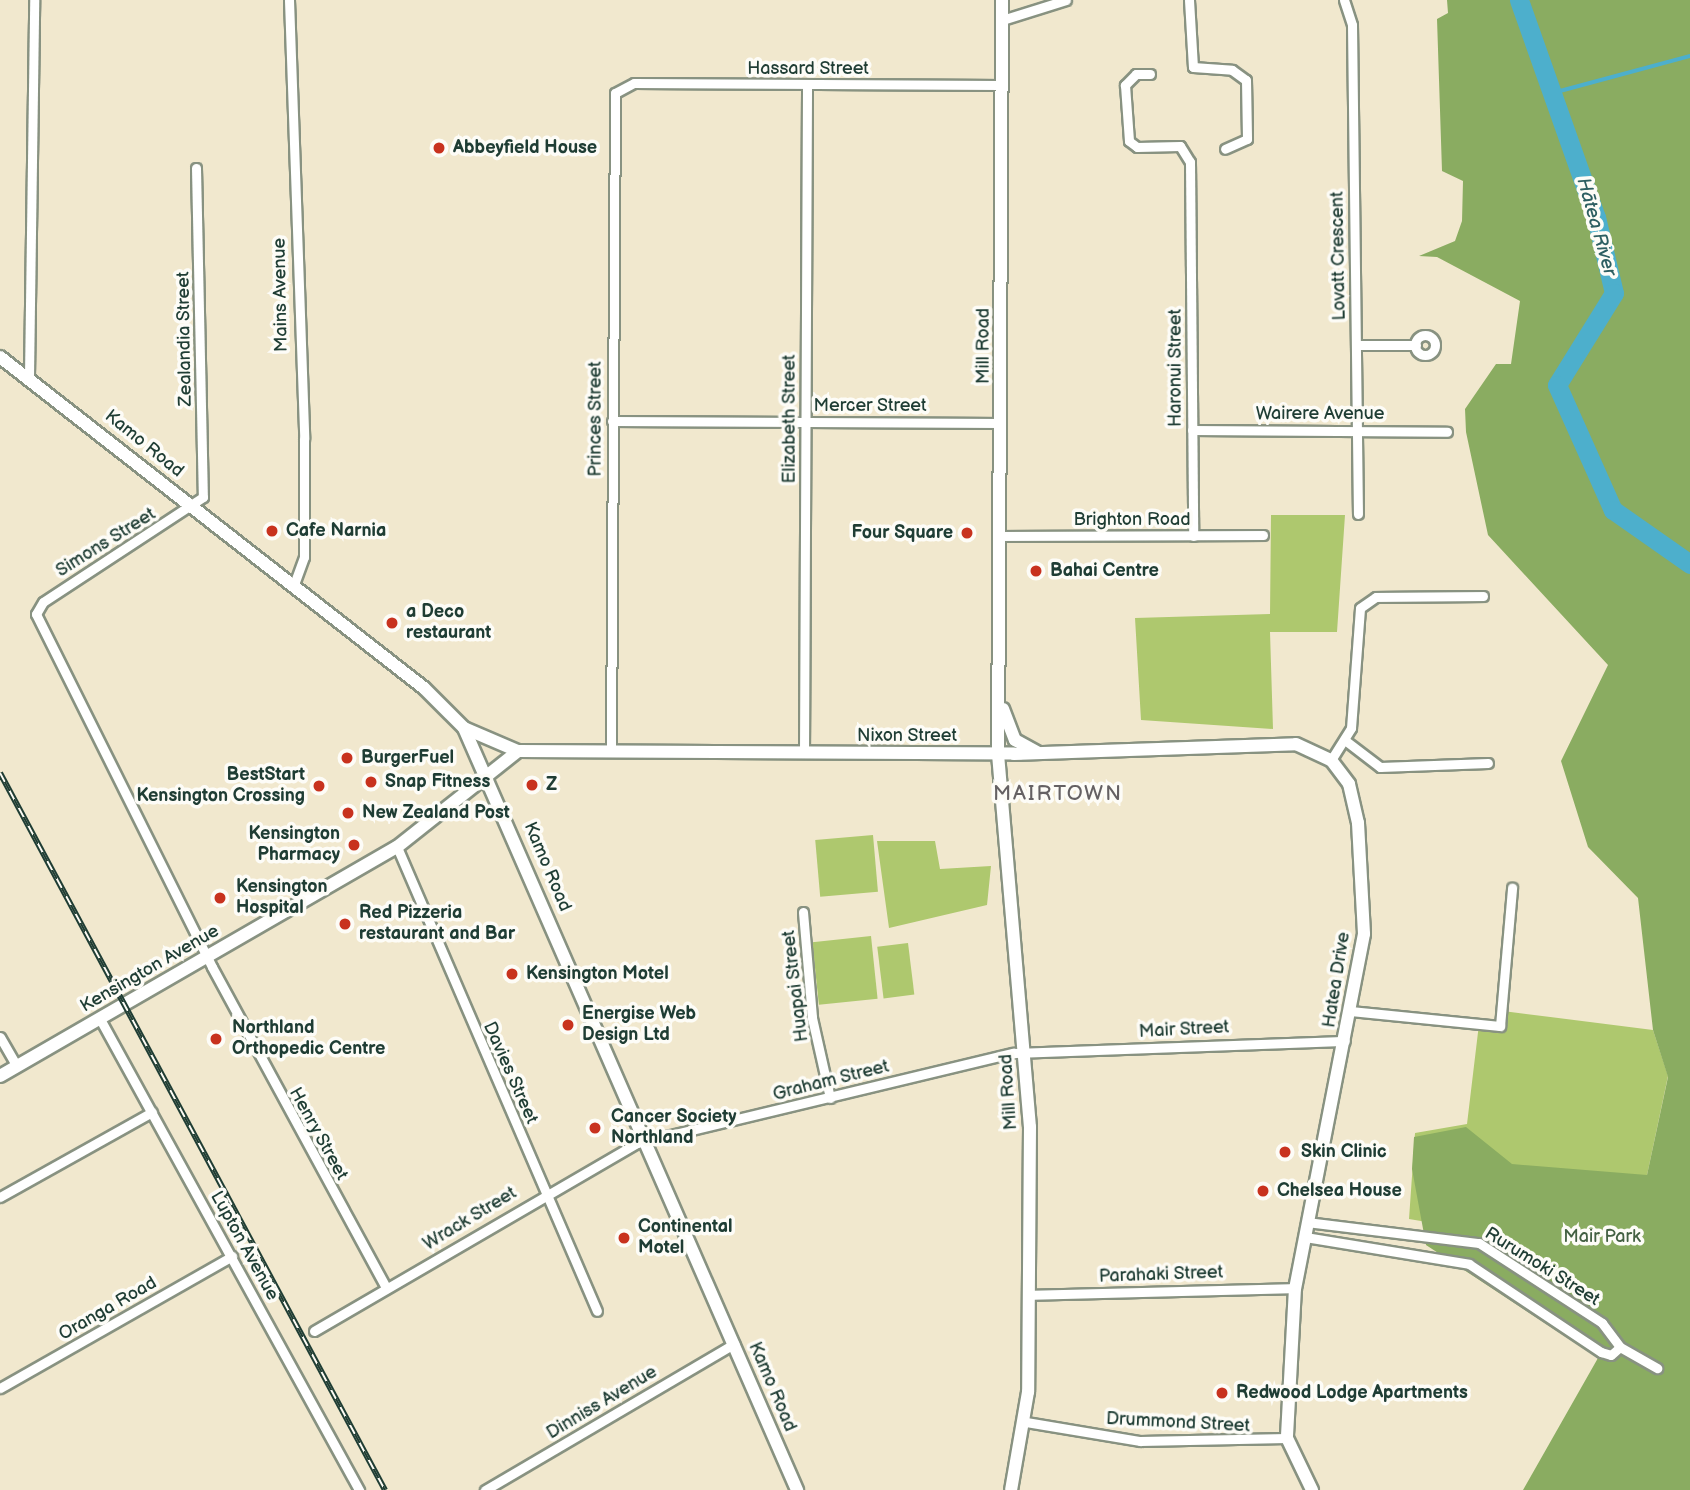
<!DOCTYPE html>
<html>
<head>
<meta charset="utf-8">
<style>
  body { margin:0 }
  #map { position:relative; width:1690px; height:1490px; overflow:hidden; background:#f1e8ce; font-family:"Balsamiq Sans",sans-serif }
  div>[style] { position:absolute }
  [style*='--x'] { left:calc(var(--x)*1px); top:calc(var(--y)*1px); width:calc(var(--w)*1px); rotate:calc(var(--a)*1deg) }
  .green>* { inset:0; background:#aec86e; transform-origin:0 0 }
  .forest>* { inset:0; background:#8aac61 }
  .stream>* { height:3.5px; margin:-1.75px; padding:0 1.75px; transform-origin:1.75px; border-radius:1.75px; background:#4dafcc }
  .river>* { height:19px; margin:-9.5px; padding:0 9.5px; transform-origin:9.5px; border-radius:9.5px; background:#4dafcc }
  .roads { filter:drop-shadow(2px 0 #889281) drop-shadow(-2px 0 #889281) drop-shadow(0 2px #889281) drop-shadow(0 -2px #889281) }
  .minor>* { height:9px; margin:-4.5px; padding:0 4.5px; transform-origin:4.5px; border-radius:4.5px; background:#fff }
  .minor>.ring { margin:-4.5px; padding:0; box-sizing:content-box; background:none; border:9px solid #fff; border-radius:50% }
  .secondary>* { height:12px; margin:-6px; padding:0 6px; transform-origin:6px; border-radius:6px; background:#fff }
  .rail>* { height:6px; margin-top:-3px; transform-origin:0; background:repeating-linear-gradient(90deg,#fdfcf7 0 10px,#1f3d34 0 20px); box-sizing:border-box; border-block:2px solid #1f3d34 }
  .dots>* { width:19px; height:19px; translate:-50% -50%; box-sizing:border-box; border:4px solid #fdfcf7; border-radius:50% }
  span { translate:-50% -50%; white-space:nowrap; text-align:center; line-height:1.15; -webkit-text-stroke:7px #fdfcf7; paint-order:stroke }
  .street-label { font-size:18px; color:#1f3d34 }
  .poi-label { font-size:18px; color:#1f3d34; font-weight:700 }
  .left { translate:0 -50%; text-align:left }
  .right { translate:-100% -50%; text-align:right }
  .park-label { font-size:18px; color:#436042 }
  .water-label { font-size:19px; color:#2d5f62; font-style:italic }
  .quarter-label { font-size:21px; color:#656163; letter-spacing:2px }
</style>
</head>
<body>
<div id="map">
  <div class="green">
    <i style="clip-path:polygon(1271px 515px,1345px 515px,1337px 632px,1270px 632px,1273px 729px,1141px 720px,1135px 618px,1270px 614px)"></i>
    <i style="left:873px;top:835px;width:57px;height:58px;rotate:85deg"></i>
    <i style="clip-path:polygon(877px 841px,935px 841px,940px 869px,991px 866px,987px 905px,889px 928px)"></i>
    <i style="left:871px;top:936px;width:63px;height:59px;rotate:84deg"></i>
    <i style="left:908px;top:943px;width:52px;height:31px;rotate:83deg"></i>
    <i style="clip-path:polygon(1503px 1011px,1653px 1030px,1668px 1076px,1647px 1175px,1469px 1229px,1409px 1219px,1415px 1133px,1467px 1124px,1479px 1024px,1497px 1022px)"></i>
  </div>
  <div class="forest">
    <i style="clip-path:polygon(1447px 0,1690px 0,1690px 1490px,1523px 1490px,1598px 1358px,1426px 1245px,1412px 1169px,1414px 1137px,1466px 1127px,1512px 1164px,1647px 1175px,1668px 1077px,1653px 1030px,1638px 898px,1588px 847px,1561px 761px,1608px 665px,1488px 535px,1466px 432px,1465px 409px,1496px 364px,1511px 364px,1520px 301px,1437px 257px,1419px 256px,1455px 241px,1462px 221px,1463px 181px,1442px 171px,1437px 19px,1448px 13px)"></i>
  </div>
  <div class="stream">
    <i style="--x:1549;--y:94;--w:146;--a:-15.1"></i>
  </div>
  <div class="river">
    <i style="--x:1519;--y:0;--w:230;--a:70.5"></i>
    <i style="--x:1596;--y:217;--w:78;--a:76.7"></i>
    <i style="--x:1614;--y:293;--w:108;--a:121.8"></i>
    <i style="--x:1557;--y:385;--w:137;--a:65.9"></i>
    <i style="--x:1613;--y:510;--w:94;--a:35"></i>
  </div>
  <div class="roads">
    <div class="minor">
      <i style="--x:289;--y:0;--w:439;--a:88"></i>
      <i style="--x:304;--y:439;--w:118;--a:90"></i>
      <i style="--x:304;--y:557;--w:32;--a:110"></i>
      <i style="--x:1189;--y:0;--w:67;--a:86.6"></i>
      <i style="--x:1193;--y:67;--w:39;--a:4"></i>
      <i style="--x:1232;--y:70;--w:17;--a:36"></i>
      <i style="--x:1246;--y:80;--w:59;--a:89"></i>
      <i style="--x:1247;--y:139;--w:24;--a:156"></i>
      <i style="--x:1344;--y:0;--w:26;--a:72"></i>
      <i style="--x:1352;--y:25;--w:489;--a:89.3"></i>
      <i style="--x:1002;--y:20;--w:67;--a:-17.4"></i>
      <i style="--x:1150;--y:74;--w:14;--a:180"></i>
      <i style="--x:1136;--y:74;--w:16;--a:135"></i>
      <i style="--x:1125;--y:85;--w:56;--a:85.9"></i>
      <i style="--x:1129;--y:141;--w:10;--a:37"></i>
      <i style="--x:1137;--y:147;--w:43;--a:-1.3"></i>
      <i style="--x:1180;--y:146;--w:19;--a:58"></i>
      <i style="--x:1190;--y:162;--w:374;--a:89.5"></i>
      <i style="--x:196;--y:168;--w:329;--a:88.8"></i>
      <i style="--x:203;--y:497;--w:191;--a:146.7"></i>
      <i style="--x:43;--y:602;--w:14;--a:120"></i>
      <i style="--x:36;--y:614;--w:394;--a:63.5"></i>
      <i style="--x:212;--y:967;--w:365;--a:61.5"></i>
      <i class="ring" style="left:1415px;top:335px;width:11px;height:11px"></i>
      <i style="--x:1356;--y:345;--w:60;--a:0"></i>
      <i style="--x:29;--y:376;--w:376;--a:-89.2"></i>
      <i style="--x:612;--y:421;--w:389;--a:0.3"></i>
      <i style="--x:1192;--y:430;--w:255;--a:0.4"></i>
      <i style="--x:1001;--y:536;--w:262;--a:-0.2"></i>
      <i style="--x:1346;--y:741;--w:43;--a:37.4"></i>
      <i style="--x:1380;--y:767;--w:108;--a:-2.1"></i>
      <i style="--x:611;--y:750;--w:657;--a:-89.65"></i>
      <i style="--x:615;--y:93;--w:21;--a:-28"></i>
      <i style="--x:634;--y:83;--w:366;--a:0.3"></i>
      <i style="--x:804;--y:753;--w:669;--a:-89.74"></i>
      <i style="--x:1331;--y:760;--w:38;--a:-58"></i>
      <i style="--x:1351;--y:728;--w:120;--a:-85.7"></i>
      <i style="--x:1360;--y:608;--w:19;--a:-35"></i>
      <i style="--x:1376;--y:597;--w:107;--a:-0.5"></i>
      <i style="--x:397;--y:847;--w:505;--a:66.68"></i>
      <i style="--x:803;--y:912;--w:106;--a:85.1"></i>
      <i style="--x:812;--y:1018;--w:82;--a:77.3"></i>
      <i style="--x:1350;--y:1011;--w:151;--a:5.7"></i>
      <i style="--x:1500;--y:1026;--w:139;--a:-85"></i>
      <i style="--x:100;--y:1019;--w:538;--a:61.19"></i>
      <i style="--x:0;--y:1037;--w:34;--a:60"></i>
      <i style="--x:0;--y:1197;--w:174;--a:-29.2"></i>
      <i style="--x:1307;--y:1222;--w:173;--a:7"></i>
      <i style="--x:1479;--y:1243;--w:147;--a:33"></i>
      <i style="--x:1602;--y:1323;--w:30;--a:53"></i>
      <i style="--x:1620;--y:1347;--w:43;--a:29.6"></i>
      <i style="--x:1305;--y:1237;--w:166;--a:9.3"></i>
      <i style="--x:1469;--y:1264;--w:159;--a:33.7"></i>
      <i style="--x:1601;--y:1352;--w:10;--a:17"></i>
      <i style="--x:1611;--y:1355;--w:12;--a:-42"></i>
      <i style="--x:1028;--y:1295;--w:267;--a:-1.5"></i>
      <i style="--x:314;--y:1331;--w:374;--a:-30.2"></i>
      <i style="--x:637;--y:1143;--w:387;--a:-13.5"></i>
      <i style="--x:1013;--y:1053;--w:332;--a:-2.1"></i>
      <i style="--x:0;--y:1388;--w:267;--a:-29.6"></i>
      <i style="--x:1026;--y:1422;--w:116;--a:9.5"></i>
      <i style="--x:1140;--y:1441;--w:147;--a:-1.2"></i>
      <i style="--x:485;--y:1490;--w:289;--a:-30.4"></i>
    </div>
    <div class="secondary">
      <i style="--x:1002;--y:0;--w:754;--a:90.3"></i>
      <i style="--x:998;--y:754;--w:374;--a:85.1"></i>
      <i style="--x:1030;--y:1127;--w:265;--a:90.4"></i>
      <i style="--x:1028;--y:1392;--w:99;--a:99.8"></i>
      <i style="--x:0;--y:357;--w:538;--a:37.98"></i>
      <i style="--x:424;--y:688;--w:57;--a:45"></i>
      <i style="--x:464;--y:728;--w:832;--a:66.39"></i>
      <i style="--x:1003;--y:709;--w:33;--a:69"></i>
      <i style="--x:1015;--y:740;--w:25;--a:29"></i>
      <i style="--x:464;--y:728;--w:59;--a:23.1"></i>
      <i style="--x:0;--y:1076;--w:458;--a:-30"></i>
      <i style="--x:397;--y:847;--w:154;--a:-38.4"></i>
      <i style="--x:518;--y:751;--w:496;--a:0.3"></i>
      <i style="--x:1014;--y:754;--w:282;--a:-2"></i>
      <i style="--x:1296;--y:744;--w:38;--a:25"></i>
      <i style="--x:1331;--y:760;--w:30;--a:53"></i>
      <i style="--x:1349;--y:784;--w:40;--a:77"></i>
      <i style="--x:1358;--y:823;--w:111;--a:86.9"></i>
      <i style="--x:1364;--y:934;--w:361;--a:101"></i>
      <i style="--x:1295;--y:1288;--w:150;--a:93.1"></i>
      <i style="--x:1287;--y:1438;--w:58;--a:64.3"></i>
    </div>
  </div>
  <div class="rail">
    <i style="--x:0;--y:773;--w:814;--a:61.77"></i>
  </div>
  <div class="dots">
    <i style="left:439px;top:148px;background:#c8321e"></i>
    <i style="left:272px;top:531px;background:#c8321e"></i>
    <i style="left:967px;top:533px;background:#c8321e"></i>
    <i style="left:1036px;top:571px;background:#c8321e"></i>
    <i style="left:392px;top:623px;background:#c8321e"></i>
    <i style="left:347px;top:758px;background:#c8321e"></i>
    <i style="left:371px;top:782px;background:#c8321e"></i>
    <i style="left:532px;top:785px;background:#c8321e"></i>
    <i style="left:319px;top:786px;background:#c8321e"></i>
    <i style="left:348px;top:813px;background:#c8321e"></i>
    <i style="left:354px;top:845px;background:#c8321e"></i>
    <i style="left:220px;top:898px;background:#c8321e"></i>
    <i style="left:345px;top:924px;background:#c8321e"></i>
    <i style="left:512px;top:974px;background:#c8321e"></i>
    <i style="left:568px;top:1025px;background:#c8321e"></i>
    <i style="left:216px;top:1039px;background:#c8321e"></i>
    <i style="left:595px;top:1128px;background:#c8321e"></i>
    <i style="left:1285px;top:1152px;background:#c8321e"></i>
    <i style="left:1263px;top:1191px;background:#c8321e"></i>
    <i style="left:624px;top:1238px;background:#c8321e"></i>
    <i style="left:1222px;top:1393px;background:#c8321e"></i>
  </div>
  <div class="street-label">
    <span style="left:808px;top:69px">Hassard Street</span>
    <span style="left:1339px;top:256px;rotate:-91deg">Lovatt Crescent</span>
    <span style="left:281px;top:295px;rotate:-91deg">Mains Avenue</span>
    <span style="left:185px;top:339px;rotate:-91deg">Zealandia Street</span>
    <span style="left:984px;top:346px;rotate:-90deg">Mill Road</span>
    <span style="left:1176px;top:368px;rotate:-90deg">Haronui Street</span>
    <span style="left:870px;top:406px">Mercer Street</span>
    <span style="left:1320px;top:414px">Wairere Avenue</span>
    <span style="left:596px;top:419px;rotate:-90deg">Princes Street</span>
    <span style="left:790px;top:419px;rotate:-90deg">Elizabeth Street</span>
    <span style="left:144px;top:444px;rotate:39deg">Kamo Road</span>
    <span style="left:1132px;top:520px">Brighton Road</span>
    <span style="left:106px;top:543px;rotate:-32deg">Simons Street</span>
    <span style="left:907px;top:736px">Nixon Street</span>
    <span style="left:547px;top:867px;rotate:67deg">Kamo Road</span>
    <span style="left:150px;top:969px;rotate:-30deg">Kensington Avenue</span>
    <span style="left:1337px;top:980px;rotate:-81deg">Hatea Drive</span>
    <span style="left:796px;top:986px;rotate:-97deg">Huapai Street</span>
    <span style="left:1184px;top:1030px;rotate:-3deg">Mair Street</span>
    <span style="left:510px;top:1073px;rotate:66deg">Davies Street</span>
    <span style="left:831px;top:1081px;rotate:-14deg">Graham Street</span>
    <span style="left:1009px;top:1092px;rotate:-94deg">Mill Road</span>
    <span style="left:318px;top:1134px;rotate:61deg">Henry Street</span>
    <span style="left:470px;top:1219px;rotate:-31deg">Wrack Street</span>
    <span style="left:244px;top:1246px;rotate:61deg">Lupton Avenue</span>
    <span style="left:1542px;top:1267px;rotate:32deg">Rurumoki Street</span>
    <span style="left:1161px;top:1275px;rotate:-2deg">Parahaki Street</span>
    <span style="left:108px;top:1309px;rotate:-30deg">Oranga Road</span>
    <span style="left:772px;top:1387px;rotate:67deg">Kamo Road</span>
    <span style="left:602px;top:1403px;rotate:-31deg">Dinniss Avenue</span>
    <span style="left:1178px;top:1423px;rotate:3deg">Drummond Street</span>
  </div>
  <div class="poi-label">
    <span class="left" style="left:453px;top:148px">Abbeyfield House</span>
    <span class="left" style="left:286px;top:531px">Cafe Narnia</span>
    <span class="right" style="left:953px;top:533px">Four Square</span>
    <span class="left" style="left:1050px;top:571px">Bahai Centre</span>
    <span class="left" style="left:406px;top:623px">a Deco<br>restaurant</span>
    <span class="left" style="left:361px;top:758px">BurgerFuel</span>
    <span class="right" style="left:305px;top:786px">BestStart<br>Kensington Crossing</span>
    <span class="left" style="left:385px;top:782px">Snap Fitness</span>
    <span class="left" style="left:546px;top:785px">Z</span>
    <span class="left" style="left:362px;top:813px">New Zealand Post</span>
    <span class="right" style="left:340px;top:845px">Kensington<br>Pharmacy</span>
    <span class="left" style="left:236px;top:898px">Kensington<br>Hospital</span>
    <span class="left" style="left:359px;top:924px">Red Pizzeria<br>restaurant and Bar</span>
    <span class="left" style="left:526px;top:974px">Kensington Motel</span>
    <span class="left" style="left:582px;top:1025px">Energise Web<br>Design Ltd</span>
    <span class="left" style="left:232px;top:1039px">Northland<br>Orthopedic Centre</span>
    <span class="left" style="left:611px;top:1128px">Cancer Society<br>Northland</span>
    <span class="left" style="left:1301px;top:1152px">Skin Clinic</span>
    <span class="left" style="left:1277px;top:1191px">Chelsea House</span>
    <span class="left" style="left:638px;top:1238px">Continental<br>Motel</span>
    <span class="left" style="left:1236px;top:1393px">Redwood Lodge Apartments</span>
  </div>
  <div class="park-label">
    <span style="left:1602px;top:1237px">Mair Park</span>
  </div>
  <div class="water-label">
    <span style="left:1596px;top:227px;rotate:74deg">Hātea River</span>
  </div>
  <div class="quarter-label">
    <span style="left:1058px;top:794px">MAIRTOWN</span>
  </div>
</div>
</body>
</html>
